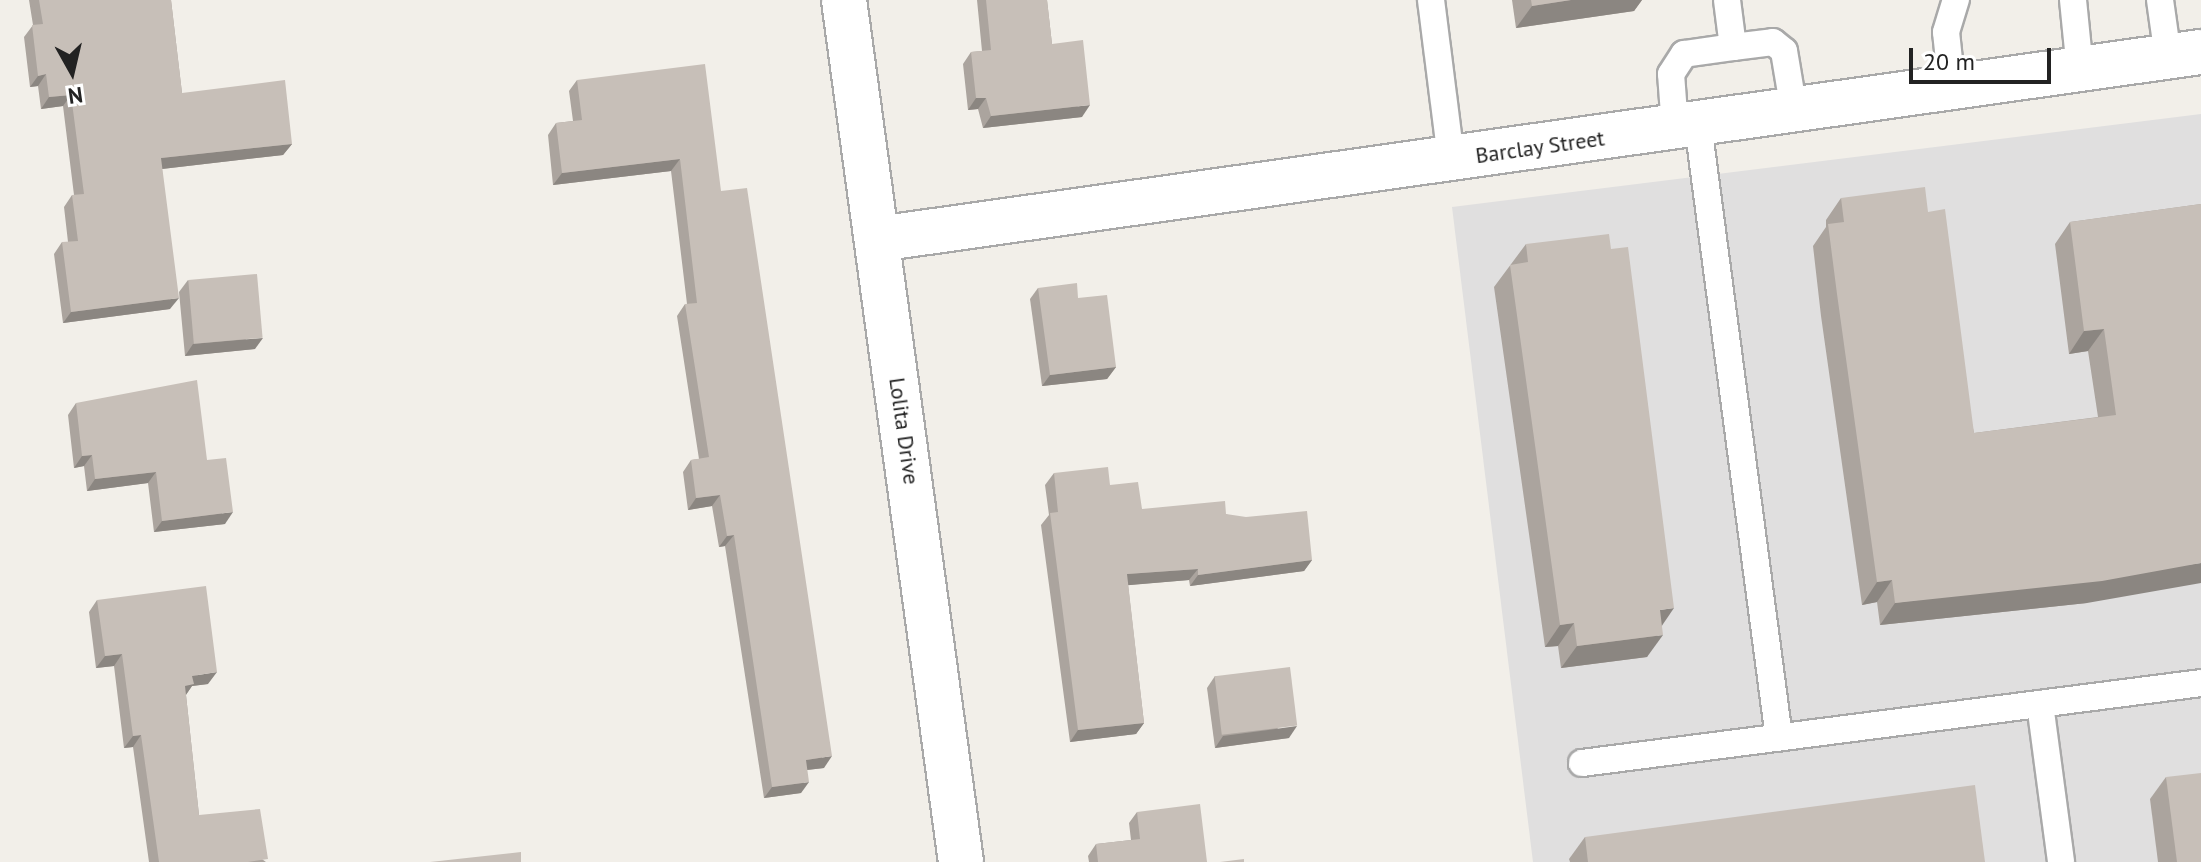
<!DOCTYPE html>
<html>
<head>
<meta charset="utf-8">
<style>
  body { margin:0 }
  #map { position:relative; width:2201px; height:862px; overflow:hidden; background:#f2efe9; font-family:"PT Sans",sans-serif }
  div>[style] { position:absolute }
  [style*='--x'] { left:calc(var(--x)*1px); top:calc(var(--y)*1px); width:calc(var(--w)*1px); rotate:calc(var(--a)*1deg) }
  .residential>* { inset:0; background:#e0dfdf }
  .roads { filter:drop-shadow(2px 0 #a9a9a9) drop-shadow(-2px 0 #a9a9a9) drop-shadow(0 2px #a9a9a9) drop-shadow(0 -2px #a9a9a9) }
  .lane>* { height:26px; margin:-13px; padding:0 13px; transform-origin:13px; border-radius:13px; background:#fff }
  .street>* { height:44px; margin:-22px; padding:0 22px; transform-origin:22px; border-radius:22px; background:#fff }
  .wall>* { inset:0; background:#aba49e }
  .shaded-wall>* { inset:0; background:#8b8681 }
  .building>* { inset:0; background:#c7bfb8; transform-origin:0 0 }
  span { translate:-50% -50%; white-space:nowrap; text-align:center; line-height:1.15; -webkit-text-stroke:7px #fff; paint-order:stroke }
  .street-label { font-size:22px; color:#222 }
  .north { position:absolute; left:32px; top:32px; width:80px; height:80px; -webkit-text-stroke:6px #fff; paint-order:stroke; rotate:172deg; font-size:22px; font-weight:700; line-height:32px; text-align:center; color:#222 }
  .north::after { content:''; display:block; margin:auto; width:28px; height:36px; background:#222; clip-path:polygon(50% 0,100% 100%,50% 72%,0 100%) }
  .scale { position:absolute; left:1909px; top:48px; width:142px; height:36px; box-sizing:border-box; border:4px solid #222; border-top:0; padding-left:10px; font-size:24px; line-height:28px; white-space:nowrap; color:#222; -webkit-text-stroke:6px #fff; paint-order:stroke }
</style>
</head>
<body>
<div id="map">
  <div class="residential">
    <i style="clip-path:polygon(2201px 114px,2201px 862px,1533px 862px,1452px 207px)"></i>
  </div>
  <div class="roads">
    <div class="lane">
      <i style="--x:1431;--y:0;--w:160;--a:82.8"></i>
      <i style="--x:2073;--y:0;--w:70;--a:84.3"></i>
      <i style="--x:2160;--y:0;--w:58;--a:82"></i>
      <i style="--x:1733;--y:47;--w:40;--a:-7.1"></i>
      <i style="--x:1773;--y:42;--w:14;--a:39"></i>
      <i style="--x:1784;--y:51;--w:61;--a:80.5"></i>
      <i style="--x:1952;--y:88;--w:56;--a:-96.1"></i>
      <i style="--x:1946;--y:32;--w:34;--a:-73"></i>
      <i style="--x:1698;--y:125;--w:618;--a:82.47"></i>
      <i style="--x:1675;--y:128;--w:54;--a:-94.2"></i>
      <i style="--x:1671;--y:74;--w:24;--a:-57"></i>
      <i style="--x:1684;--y:54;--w:49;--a:-8.1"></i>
      <i style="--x:1733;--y:47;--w:47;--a:-97.3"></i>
      <i style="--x:2040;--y:704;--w:159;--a:82.4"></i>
      <i style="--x:1582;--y:763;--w:624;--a:-7.36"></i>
    </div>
    <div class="street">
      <i style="--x:844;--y:0;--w:870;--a:82.27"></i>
      <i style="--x:878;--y:239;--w:1336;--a:-8.05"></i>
    </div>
  </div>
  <div class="wall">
    <i style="clip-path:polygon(29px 0,171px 0,182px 93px,292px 144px,283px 155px,162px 169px,170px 309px,63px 323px,54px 254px,62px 242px,68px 242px,64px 207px,72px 195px,74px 195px,63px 106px,41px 109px,38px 86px,30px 87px,24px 37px,33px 25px)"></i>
    <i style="clip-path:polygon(977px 0,1047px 0,1052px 44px,1082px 117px,983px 128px,978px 109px,968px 110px,963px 64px,971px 52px,982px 51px)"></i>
    <i style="clip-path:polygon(1512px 0,1642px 0,1634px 11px,1516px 28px)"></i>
    <i style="clip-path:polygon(577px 80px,721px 191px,824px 768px,807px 770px,801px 793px,764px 798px,725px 546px,719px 547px,712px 506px,688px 510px,683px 472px,691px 460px,699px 459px,677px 316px,685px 304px,687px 304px,671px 171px,553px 185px,548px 135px,556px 123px,573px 121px,569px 91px)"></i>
    <i style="clip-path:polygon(1841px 198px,1928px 212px,1974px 433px,2098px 417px,2088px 351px,2069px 354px,2055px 244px,2070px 222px,2201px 204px,2087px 603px,1880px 625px,1877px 602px,1862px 605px,1821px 316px,1813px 246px,1826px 227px,1826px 220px)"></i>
    <i style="clip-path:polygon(1526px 244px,1662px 626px,1647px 657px,1561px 668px,1558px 646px,1545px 647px,1494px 287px)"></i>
    <i style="clip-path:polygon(188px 280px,255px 349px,185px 356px,179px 292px)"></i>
    <i style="clip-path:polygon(1038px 288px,1078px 298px,1116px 367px,1107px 379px,1042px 386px,1030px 299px)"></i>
    <i style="clip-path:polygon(76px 403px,207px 460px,225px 524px,154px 532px,148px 483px,87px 491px,84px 466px,74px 468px,68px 415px)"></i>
    <i style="clip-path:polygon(1054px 473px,1110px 485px,1142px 509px,1226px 514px,1312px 560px,1304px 571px,1190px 586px,1189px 580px,1128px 585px,1144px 723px,1136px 734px,1070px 742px,1041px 525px,1049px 515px,1045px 485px)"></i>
    <i style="clip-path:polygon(97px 600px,208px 684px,192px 686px,186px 695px,199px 815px,266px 862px,149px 862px,133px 747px,124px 748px,114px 666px,96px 668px,89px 612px)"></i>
    <i style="clip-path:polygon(1215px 676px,1289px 738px,1215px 748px,1207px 688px)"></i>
    <i style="clip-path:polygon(2166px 777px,2201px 862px,2158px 862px,2150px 799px)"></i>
    <i style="clip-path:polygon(1137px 812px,1207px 862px,1089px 862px,1088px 856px,1096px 844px,1131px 840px,1129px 823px)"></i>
    <i style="clip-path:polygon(1585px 837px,1985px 862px,1570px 862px,1569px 859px)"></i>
  </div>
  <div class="shaded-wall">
    <i style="clip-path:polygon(1571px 0,1642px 0,1634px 11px,1516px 28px,1532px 6px)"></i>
    <i style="clip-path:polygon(46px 74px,38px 86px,30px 87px,38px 76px)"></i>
    <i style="clip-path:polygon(71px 95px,63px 106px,41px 109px,49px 97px)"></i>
    <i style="clip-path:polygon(976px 98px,986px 98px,978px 109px,968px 110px)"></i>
    <i style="clip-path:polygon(1090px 105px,1082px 117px,983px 128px,991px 116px)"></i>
    <i style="clip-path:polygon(292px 144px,283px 155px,153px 170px,161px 158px)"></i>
    <i style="clip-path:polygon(680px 159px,671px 171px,553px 185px,562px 173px)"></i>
    <i style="clip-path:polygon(179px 298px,170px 309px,63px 323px,71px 312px)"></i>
    <i style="clip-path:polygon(2104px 329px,2088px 351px,2069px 354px,2084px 331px)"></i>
    <i style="clip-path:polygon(263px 338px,255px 349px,185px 356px,193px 344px)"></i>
    <i style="clip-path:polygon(1116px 367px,1107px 379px,1042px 386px,1050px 375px)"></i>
    <i style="clip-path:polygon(92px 455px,84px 466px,74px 468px,82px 456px)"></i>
    <i style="clip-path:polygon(156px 472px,148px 483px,87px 491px,95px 479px)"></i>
    <i style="clip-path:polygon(720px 495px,712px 506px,688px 510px,696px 498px)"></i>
    <i style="clip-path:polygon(233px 512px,225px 524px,154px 532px,162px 521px)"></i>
    <i style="clip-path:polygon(734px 535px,725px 546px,719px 547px,727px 536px)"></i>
    <i style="clip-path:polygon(1312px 560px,1304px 571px,1190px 586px,1198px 575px)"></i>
    <i style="clip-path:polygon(2201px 563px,2201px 583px,2087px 603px,1880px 625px,1895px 603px)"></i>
    <i style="clip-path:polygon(1198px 569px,1189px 580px,1119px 586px,1127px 574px)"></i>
    <i style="clip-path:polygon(1892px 580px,1877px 602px,1862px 605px,1877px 582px)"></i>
    <i style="clip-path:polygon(1674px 608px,1659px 630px,1660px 610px)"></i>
    <i style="clip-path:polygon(1574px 623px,1558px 646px,1545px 647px,1560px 625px)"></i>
    <i style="clip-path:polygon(1663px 635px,1647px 657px,1561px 668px,1577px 646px)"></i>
    <i style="clip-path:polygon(122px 654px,114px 666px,96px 668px,105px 656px)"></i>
    <i style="clip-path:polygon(217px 672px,208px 684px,192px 686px,185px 696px,177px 697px,192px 676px)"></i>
    <i style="clip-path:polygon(1144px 723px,1136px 734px,1070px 742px,1078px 730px)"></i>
    <i style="clip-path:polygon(1297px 726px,1289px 738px,1215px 748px,1223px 736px)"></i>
    <i style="clip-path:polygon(141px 735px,133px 747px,124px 748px,133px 736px)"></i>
    <i style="clip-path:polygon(832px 756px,824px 768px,798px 771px,806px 760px)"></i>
    <i style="clip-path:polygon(809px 782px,801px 793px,764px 798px,772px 787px)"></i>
  </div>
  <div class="building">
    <i style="clip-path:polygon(39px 0,171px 0,182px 93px,285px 80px,292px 144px,161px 158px,179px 298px,71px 312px,62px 242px,78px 241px,72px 195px,84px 194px,71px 95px,49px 97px,46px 74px,38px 76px,32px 25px,43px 24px)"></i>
    <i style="clip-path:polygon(986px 0,1047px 0,1052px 44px,1083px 40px,1090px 105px,991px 116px,986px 98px,976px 98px,971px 52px,991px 50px)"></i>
    <i style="clip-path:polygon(1531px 0,1571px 0,1532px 6px)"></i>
    <i style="clip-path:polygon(705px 64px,721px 191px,747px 188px,832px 756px,806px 760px,809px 782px,772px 787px,734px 535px,727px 536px,720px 495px,696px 498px,691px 460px,709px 457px,685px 304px,697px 303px,680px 159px,562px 173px,556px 123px,582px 120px,577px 80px)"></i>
    <i style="clip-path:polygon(1925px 187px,1928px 212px,1945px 209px,1974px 433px,2116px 415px,2104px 329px,2084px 331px,2070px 222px,2201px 204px,2201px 563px,2102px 581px,1895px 603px,1892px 580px,1877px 582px,1837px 294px,1828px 224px,1844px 222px,1841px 198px)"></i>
    <i style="clip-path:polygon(1609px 234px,1611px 249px,1628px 247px,1674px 608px,1660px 610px,1663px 635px,1577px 646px,1574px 623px,1560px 625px,1510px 265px,1528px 262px,1526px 244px)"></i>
    <i style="left:257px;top:274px;width:64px;height:69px;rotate:85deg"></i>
    <i style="clip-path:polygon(1077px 283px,1078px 298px,1107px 295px,1116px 367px,1050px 375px,1038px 288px)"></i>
    <i style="clip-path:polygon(197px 380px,207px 460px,226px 458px,233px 512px,162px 521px,156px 472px,95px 479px,92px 455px,82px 456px,76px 403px)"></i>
    <i style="clip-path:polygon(1108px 467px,1110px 485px,1138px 482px,1142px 509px,1225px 501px,1226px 514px,1246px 517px,1307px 511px,1312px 560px,1198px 575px,1198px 569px,1127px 574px,1144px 723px,1078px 730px,1050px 513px,1058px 512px,1054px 473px)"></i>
    <i style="clip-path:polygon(206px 586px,217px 672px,192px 676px,194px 684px,185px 686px,199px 815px,260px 809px,268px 859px,248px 862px,159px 862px,141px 735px,133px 736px,122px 654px,105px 656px,97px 600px)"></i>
    <i style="left:1290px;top:667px;width:59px;height:76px;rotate:83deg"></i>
    <i style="clip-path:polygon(2201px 773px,2201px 862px,2177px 862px,2166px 777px)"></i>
    <i style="clip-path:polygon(1975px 785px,1985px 862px,1588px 862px,1585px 837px)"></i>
    <i style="clip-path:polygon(1200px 804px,1207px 862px,1098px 862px,1096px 844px,1140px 839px,1137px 812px)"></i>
    <i style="clip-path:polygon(521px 852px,521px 862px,430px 862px)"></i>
    <i style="clip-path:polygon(1244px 859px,1244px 862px,1220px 862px)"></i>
  </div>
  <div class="street-label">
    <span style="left:1540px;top:147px;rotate:-8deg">Barclay Street</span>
    <span style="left:904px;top:431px;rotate:82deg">Lolita Drive</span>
  </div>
  <div class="north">N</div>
  <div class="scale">20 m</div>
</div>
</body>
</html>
